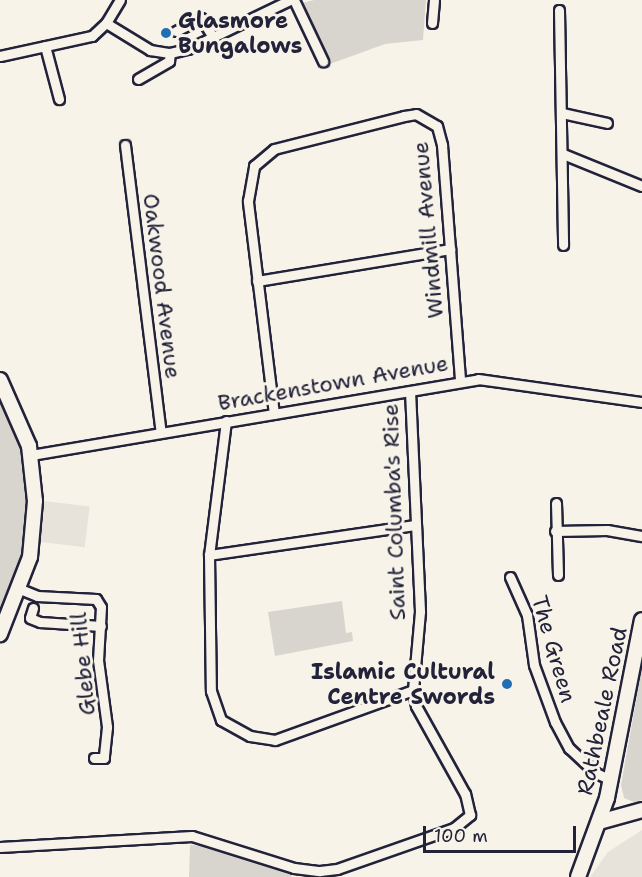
<!DOCTYPE html>
<html>
<head>
<meta charset="utf-8">
<style>
  body { margin:0 }
  #map { position:relative; width:642px; height:877px; overflow:hidden; background:#f7f3e8; font-family:"Shantell Sans",sans-serif }
  div>[style] { position:absolute }
  [style*='--x'] { left:calc(var(--x)*1px); top:calc(var(--y)*1px); width:calc(var(--w)*1px); rotate:calc(var(--a)*1deg) }
  .built>* { inset:0; background:#e7e3db; transform-origin:0 0 }
  .green>* { inset:0; background:#d8d5cf }
  .roads { filter:drop-shadow(2px 0 #22223b) drop-shadow(-2px 0 #22223b) drop-shadow(0 2px #22223b) drop-shadow(0 -2px #22223b) }
  .street>* { height:9px; margin:-4.5px; padding:0 4.5px; transform-origin:4.5px; border-radius:4.5px; background:#f7f3e8 }
  .secondary>* { height:14px; margin:-7px; padding:0 7px; transform-origin:7px; border-radius:7px; background:#f7f3e8 }
  .dots>* { width:16px; height:16px; translate:-50% -50%; box-sizing:border-box; border:3px solid #f7f3e8; border-radius:50% }
  span { translate:-50% -50%; white-space:nowrap; text-align:center; line-height:1.15; -webkit-text-stroke:6px #f7f3e8; paint-order:stroke }
  .poi-label { font-size:22px; color:#22223b; font-weight:700 }
  .left { translate:0 -50%; text-align:left }
  .right { translate:-100% -50%; text-align:right }
  .street-label { font-size:22px; color:#22223b }
  .scale { position:absolute; left:423px; top:826px; width:153px; height:27px; box-sizing:border-box; border:3px solid #22223b; border-top:0; padding-left:8px; font-size:18px; line-height:21px; white-space:nowrap; color:#22223b; -webkit-text-stroke:4px #f7f3e8; paint-order:stroke }
</style>
</head>
<body>
<div id="map">
  <div class="built">
    <i style="left:44px;top:501px;width:46px;height:41px;rotate:7deg"></i>
    <i style="clip-path:polygon(642px 830px,642px 877px,590px 877px,608px 852px)"></i>
  </div>
  <div class="green">
    <i style="clip-path:polygon(314px 0,426px 0,423px 40px,385px 44px,330px 64px,302px 3px)"></i>
    <i style="clip-path:polygon(0 399px,25px 456px,28px 527px,21px 563px,0 617px)"></i>
    <i style="clip-path:polygon(342px 601px,346px 633px,352px 632px,353px 641px,275px 656px,268px 612px)"></i>
    <i style="clip-path:polygon(642px 668px,642px 800px,634px 802px,624px 798px,621px 785px)"></i>
    <i style="clip-path:polygon(190px 845px,215px 847px,292px 873px,291px 877px,189px 877px)"></i>
  </div>
  <div class="roads">
    <div class="street">
      <i style="--x:294;--y:0;--w:68;--a:64.6"></i>
      <i style="--x:559;--y:10;--w:235;--a:89"></i>
      <i style="--x:106;--y:23;--w:52;--a:31.5"></i>
      <i style="--x:150;--y:50;--w:20;--a:9"></i>
      <i style="--x:170;--y:53;--w:18;--a:-13"></i>
      <i style="--x:188;--y:49;--w:113;--a:-25.7"></i>
      <i style="--x:432;--y:23;--w:23;--a:-85"></i>
      <i style="--x:176;--y:31;--w:28;--a:-27"></i>
      <i style="--x:201;--y:18;--w:22;--a:58"></i>
      <i style="--x:45;--y:46;--w:55;--a:75.2"></i>
      <i style="--x:0;--y:56;--w:94;--a:-12.3"></i>
      <i style="--x:92;--y:36;--w:19;--a:-43"></i>
      <i style="--x:106;--y:23;--w:27;--a:-59"></i>
      <i style="--x:138;--y:79;--w:36;--a:-30"></i>
      <i style="--x:169;--y:61;--w:8;--a:-83"></i>
      <i style="--x:562;--y:113;--w:46;--a:12.5"></i>
      <i style="--x:125;--y:145;--w:289;--a:82.9"></i>
      <i style="--x:563;--y:154;--w:85;--a:22.1"></i>
      <i style="--x:257;--y:281;--w:196;--a:-9.4"></i>
      <i style="--x:274;--y:414;--w:215;--a:-97"></i>
      <i style="--x:248;--y:201;--w:36;--a:-80"></i>
      <i style="--x:254;--y:166;--w:26;--a:-40"></i>
      <i style="--x:274;--y:149;--w:134;--a:-14.2"></i>
      <i style="--x:404;--y:116;--w:12;--a:-9"></i>
      <i style="--x:416;--y:114;--w:24;--a:30"></i>
      <i style="--x:437;--y:126;--w:20;--a:75"></i>
      <i style="--x:442;--y:145;--w:237;--a:85.6"></i>
      <i style="--x:226;--y:421;--w:135;--a:97.2"></i>
      <i style="--x:209;--y:555;--w:136;--a:89.2"></i>
      <i style="--x:211;--y:691;--w:31;--a:71"></i>
      <i style="--x:221;--y:720;--w:33;--a:29"></i>
      <i style="--x:250;--y:736;--w:25;--a:9"></i>
      <i style="--x:275;--y:740;--w:147;--a:-19.9"></i>
      <i style="--x:31;--y:455;--w:453;--a:-9.6"></i>
      <i style="--x:478;--y:379;--w:166;--a:8"></i>
      <i style="--x:556;--y:503;--w:72;--a:88.4"></i>
      <i style="--x:555;--y:531;--w:52;--a:-1.1"></i>
      <i style="--x:607;--y:530;--w:36;--a:10"></i>
      <i style="--x:209;--y:555;--w:207;--a:-8.3"></i>
      <i style="--x:510;--y:577;--w:42;--a:65.9"></i>
      <i style="--x:527;--y:615;--w:50;--a:82"></i>
      <i style="--x:534;--y:665;--w:61;--a:69.8"></i>
      <i style="--x:555;--y:722;--w:30;--a:62"></i>
      <i style="--x:569;--y:748;--w:37;--a:43"></i>
      <i style="--x:596;--y:773;--w:17;--a:25"></i>
      <i style="--x:20;--y:589;--w:18;--a:22"></i>
      <i style="--x:37;--y:596;--w:59;--a:2.9"></i>
      <i style="--x:96;--y:599;--w:9;--a:58"></i>
      <i style="--x:101;--y:607;--w:53;--a:93.2"></i>
      <i style="--x:98;--y:660;--w:68;--a:82.3"></i>
      <i style="--x:107;--y:727;--w:31;--a:96"></i>
      <i style="--x:104;--y:758;--w:10;--a:180"></i>
      <i style="--x:33;--y:608;--w:10;--a:107"></i>
      <i style="--x:30;--y:618;--w:11;--a:22"></i>
      <i style="--x:40;--y:622;--w:61;--a:3.8"></i>
      <i style="--x:0;--y:847;--w:192;--a:-3.3"></i>
      <i style="--x:192;--y:836;--w:107;--a:17.4"></i>
      <i style="--x:294;--y:868;--w:26;--a:7"></i>
      <i style="--x:320;--y:871;--w:17;--a:-7"></i>
      <i style="--x:337;--y:869;--w:124;--a:-19.3"></i>
      <i style="--x:454;--y:828;--w:21;--a:-39"></i>
      <i style="--x:470;--y:815;--w:22;--a:-103"></i>
      <i style="--x:465;--y:794;--w:101;--a:-119.1"></i>
      <i style="--x:416;--y:706;--w:16;--a:-101"></i>
      <i style="--x:413;--y:690;--w:79;--a:-84.9"></i>
      <i style="--x:420;--y:611;--w:220;--a:-92.6"></i>
    </div>
    <div class="secondary">
      <i style="--x:0;--y:380;--w:72;--a:66.3"></i>
      <i style="--x:29;--y:446;--w:55;--a:83.8"></i>
      <i style="--x:35;--y:501;--w:56;--a:95.1"></i>
      <i style="--x:30;--y:557;--w:83;--a:111.3"></i>
      <i style="--x:599;--y:822;--w:45;--a:-15.6"></i>
      <i style="--x:578;--y:877;--w:84;--a:-69.8"></i>
      <i style="--x:607;--y:798;--w:181;--a:-78.9"></i>
    </div>
  </div>
  <div class="dots">
    <i style="left:166px;top:33px;background:#1f6fb2"></i>
    <i style="left:507px;top:684px;background:#1f6fb2"></i>
  </div>
  <div class="poi-label">
    <span class="left" style="left:178px;top:33px">Glasmore<br>Bungalows</span>
    <span class="right" style="left:495px;top:684px">Islamic Cultural<br>Centre Swords</span>
  </div>
  <div class="street-label">
    <span style="left:428px;top:230px;rotate:-95deg">Windmill Avenue</span>
    <span style="left:162px;top:286px;rotate:83deg">Oakwood Avenue</span>
    <span style="left:333px;top:383px;rotate:-10deg">Brackenstown Avenue</span>
    <span style="left:394px;top:512px;rotate:-92deg">Saint Columba's Rise</span>
    <span style="left:554px;top:649px;rotate:74deg">The Green</span>
    <span style="left:83px;top:664px;rotate:-95deg">Glebe Hill</span>
    <span style="left:602px;top:711px;rotate:-78deg">Rathbeale Road</span>
  </div>
  <div class="scale">100 m</div>
</div>
</body>
</html>
